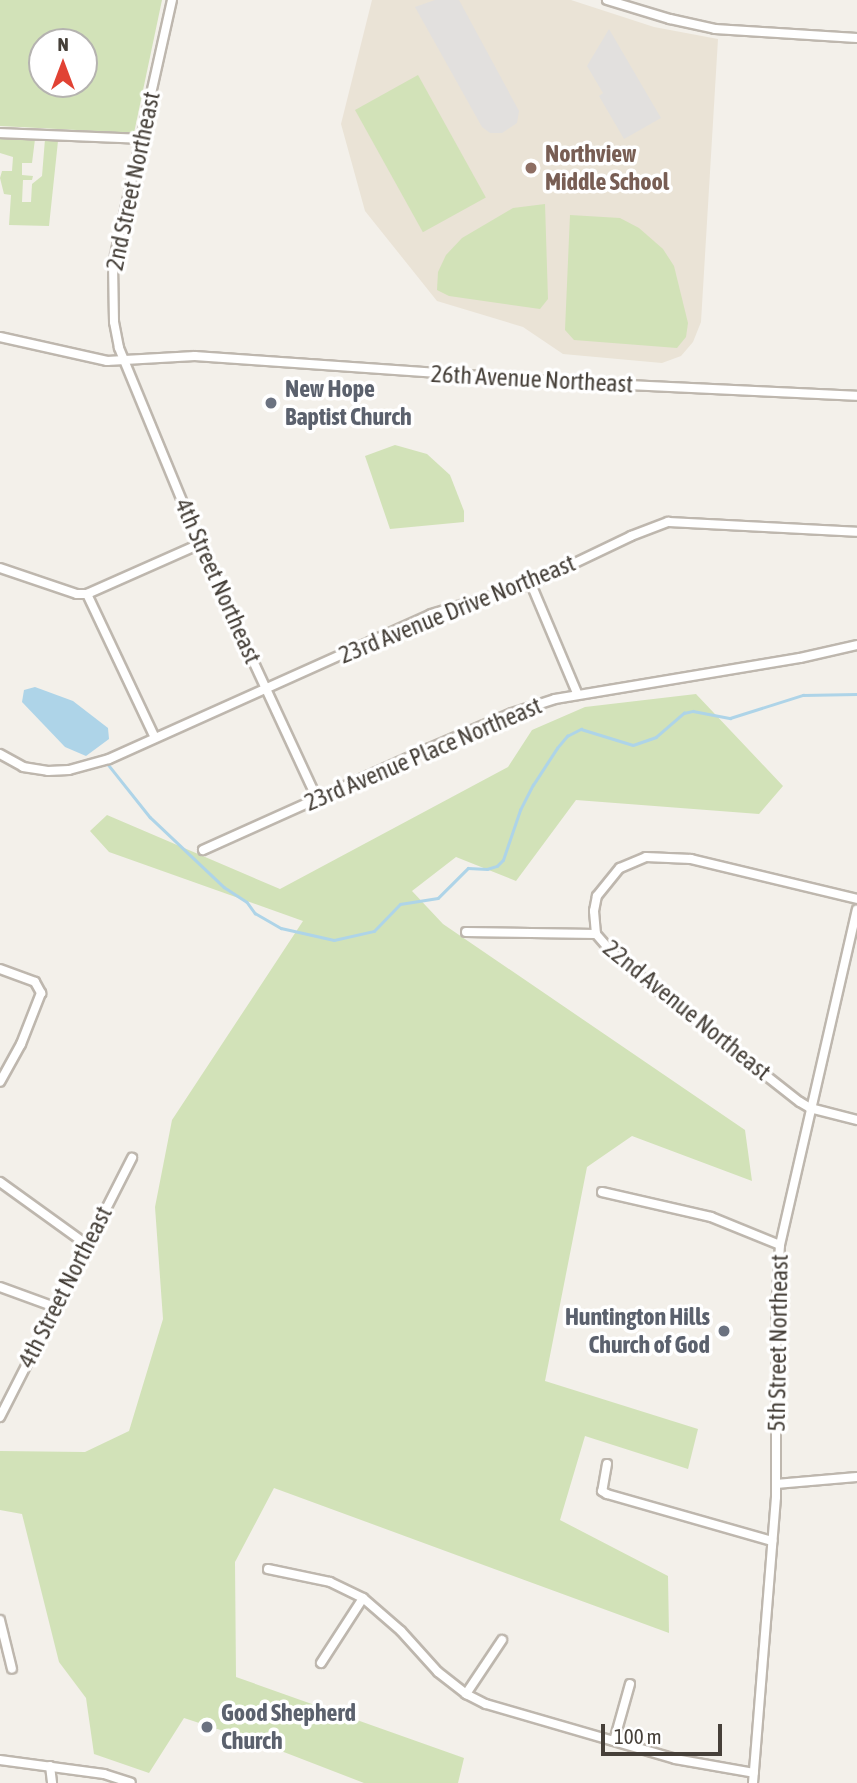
<!DOCTYPE html>
<html>
<head>
<meta charset="utf-8">
<style>
  body { margin:0 }
  #map { position:relative; width:857px; height:1783px; overflow:hidden; background:#f3f0ea; font-family:"Asap Condensed",sans-serif }
  div>[style] { position:absolute }
  [style*='--x'] { left:calc(var(--x)*1px); top:calc(var(--y)*1px); width:calc(var(--w)*1px); rotate:calc(var(--a)*1deg) }
  .education>* { inset:0; background:#eae3d6 }
  .green>* { inset:0; background:#d2e2b8; transform-origin:0 0 }
  .parking>* { inset:0; background:#e2e0de }
  .water>* { inset:0; background:#aed4e8 }
  .stream>* { height:2.5px; margin:-1.25px; padding:0 1.25px; transform-origin:1.25px; border-radius:1.25px; background:#aed4e8 }
  .roads { filter:drop-shadow(2px 0 #beb7ae) drop-shadow(-2px 0 #beb7ae) drop-shadow(0 2px #beb7ae) drop-shadow(0 -2px #beb7ae) }
  .minor>* { height:8px; margin:-4px; padding:0 4px; transform-origin:4px; border-radius:4px; background:#fff }
  .dots>* { width:19px; height:19px; translate:-50% -50%; box-sizing:border-box; border:4px solid #fff; border-radius:50% }
  span { translate:-50% -50%; white-space:nowrap; text-align:center; line-height:1.15; -webkit-text-stroke:7px #fff; paint-order:stroke }
  .education-label { font-size:24px; color:#785e54; font-weight:700 }
  .left { translate:0 -50%; text-align:left }
  .street-label { font-size:24px; color:#464039 }
  .worship-label { font-size:24px; color:#5b616d; font-weight:700 }
  .right { translate:-100% -50%; text-align:right }
  .north { position:absolute; left:28px; top:28px; width:70px; height:70px; box-sizing:border-box; background:#fff; border:2px solid #b5b3b0; border-radius:50%; rotate:0deg; font-size:19px; font-weight:700; line-height:28px; text-align:center; color:#464039 }
  .north::after { content:''; display:block; margin:auto; width:24px; height:32px; background:#e14234; clip-path:polygon(50% 0,100% 100%,50% 72%,0 100%) }
  .scale { position:absolute; left:601px; top:1724px; width:121px; height:32px; box-sizing:border-box; border:4px solid #464039; border-top:0; padding-left:9px; font-size:21px; line-height:24px; white-space:nowrap; color:#464039; -webkit-text-stroke:5px #fff; paint-order:stroke }
</style>
</head>
<body>
<div id="map">
  <div class="education">
    <i style="clip-path:polygon(372px 0,571px 0,654px 27px,718px 39px,701px 322px,693px 342px,681px 356px,662px 363px,563px 354px,523px 327px,437px 301px,365px 211px,341px 124px)"></i>
  </div>
  <div class="green">
    <i style="clip-path:polygon(evenodd,0 0,162px 0,134px 133px,0 126px,0 0,42px 42px,84px 42px,84px 84px,42px 84px,42px 42px)"></i>
    <i style="left:418px;top:75px;width:140px;height:72px;rotate:61deg"></i>
    <i style="clip-path:polygon(0 137px,35px 139px,32px 163px,22px 163px,22px 175px,33px 176px,32px 180px,23px 180px,22px 202px,31px 202px,32px 184px,42px 176px,45px 139px,58px 141px,49px 226px,9px 225px,11px 195px,4px 194px,0 178px,2px 171px,12px 171px,13px 157px,0 153px)"></i>
    <i style="clip-path:polygon(545px 204px,548px 299px,540px 309px,449px 296px,437px 290px,438px 272px,446px 255px,462px 238px,513px 208px)"></i>
    <i style="clip-path:polygon(570px 215px,620px 218px,639px 228px,663px 249px,674px 266px,688px 323px,686px 337px,677px 348px,574px 340px,565px 330px)"></i>
    <i style="clip-path:polygon(395px 445px,427px 454px,450px 475px,464px 511px,464px 522px,390px 529px,365px 456px)"></i>
    <i style="clip-path:polygon(696px 694px,783px 786px,759px 814px,576px 800px,516px 881px,456px 857px,412px 891px,443px 924px,745px 1130px,752px 1181px,632px 1136px,587px 1167px,545px 1381px,698px 1429px,688px 1469px,585px 1436px,560px 1520px,668px 1576px,669px 1633px,274px 1488px,235px 1562px,236px 1677px,464px 1758px,458px 1783px,364px 1783px,263px 1744px,184px 1718px,149px 1773px,94px 1754px,86px 1698px,59px 1662px,22px 1514px,0 1510px,0 1451px,85px 1452px,129px 1431px,163px 1319px,155px 1207px,172px 1120px,303px 921px,109px 852px,90px 831px,107px 815px,280px 889px,508px 767px,532px 730px,585px 707px)"></i>
  </div>
  <div class="parking">
    <i style="clip-path:polygon(435px 0,459px 0,519px 111px,517px 123px,502px 133px,490px 133px,482px 127px,415px 7px)"></i>
    <i style="clip-path:polygon(609px 29px,661px 118px,624px 139px,599px 96px,603px 93px,587px 66px)"></i>
  </div>
  <div class="water">
    <i style="clip-path:polygon(35px 687px,73px 701px,108px 728px,109px 739px,86px 756px,65px 747px,22px 702px,24px 690px)"></i>
  </div>
  <div class="stream">
    <i style="--x:107;--y:763;--w:69;--a:51.5"></i>
    <i style="--x:150;--y:817;--w:102;--a:43.4"></i>
    <i style="--x:224;--y:887;--w:27;--a:33"></i>
    <i style="--x:247;--y:902;--w:14;--a:54"></i>
    <i style="--x:255;--y:913;--w:30;--a:30"></i>
    <i style="--x:281;--y:928;--w:54;--a:12.8"></i>
    <i style="--x:334;--y:940;--w:41;--a:-12.7"></i>
    <i style="--x:374;--y:931;--w:37;--a:-46"></i>
    <i style="--x:400;--y:904;--w:38;--a:-9"></i>
    <i style="--x:438;--y:898;--w:42;--a:-45"></i>
    <i style="--x:468;--y:868;--w:19;--a:3"></i>
    <i style="--x:487;--y:869;--w:10;--a:-17"></i>
    <i style="--x:497;--y:866;--w:8;--a:-45"></i>
    <i style="--x:503;--y:860;--w:53;--a:-71.2"></i>
    <i style="--x:520;--y:810;--w:28;--a:-63"></i>
    <i style="--x:533;--y:785;--w:44;--a:-57"></i>
    <i style="--x:557;--y:748;--w:16;--a:-50"></i>
    <i style="--x:567;--y:736;--w:16;--a:-27"></i>
    <i style="--x:581;--y:729;--w:54;--a:17.1"></i>
    <i style="--x:633;--y:745;--w:24;--a:-19"></i>
    <i style="--x:656;--y:737;--w:37;--a:-41"></i>
    <i style="--x:684;--y:713;--w:9;--a:-13"></i>
    <i style="--x:693;--y:711;--w:38;--a:11"></i>
    <i style="--x:730;--y:718;--w:77;--a:-17.5"></i>
    <i style="--x:803;--y:695;--w:54;--a:-1.1"></i>
  </div>
  <div class="roads">
    <div class="minor">
      <i style="--x:172;--y:0;--w:271;--a:102.6"></i>
      <i style="--x:113;--y:264;--w:58;--a:89"></i>
      <i style="--x:114;--y:322;--w:26;--a:79"></i>
      <i style="--x:119;--y:348;--w:236;--a:67.6"></i>
      <i style="--x:209;--y:566;--w:257;--a:65.1"></i>
      <i style="--x:607;--y:0;--w:66;--a:16.8"></i>
      <i style="--x:670;--y:19;--w:46;--a:12.5"></i>
      <i style="--x:715;--y:29;--w:142;--a:3.6"></i>
      <i style="--x:0;--y:133;--w:141;--a:2.4"></i>
      <i style="--x:0;--y:337;--w:110;--a:12.6"></i>
      <i style="--x:107;--y:361;--w:88;--a:-3.3"></i>
      <i style="--x:195;--y:356;--w:369;--a:4"></i>
      <i style="--x:563;--y:382;--w:294;--a:2.7"></i>
      <i style="--x:0;--y:568;--w:81;--a:18.7"></i>
      <i style="--x:77;--y:594;--w:10;--a:0"></i>
      <i style="--x:87;--y:594;--w:124;--a:-23.9"></i>
      <i style="--x:531;--y:584;--w:118;--a:67.1"></i>
      <i style="--x:87;--y:594;--w:159;--a:64.7"></i>
      <i style="--x:0;--y:754;--w:26;--a:29"></i>
      <i style="--x:23;--y:767;--w:25;--a:9"></i>
      <i style="--x:48;--y:771;--w:21;--a:-3"></i>
      <i style="--x:69;--y:770;--w:41;--a:-15.4"></i>
      <i style="--x:109;--y:759;--w:353;--a:-24.2"></i>
      <i style="--x:431;--y:614;--w:104;--a:-16.7"></i>
      <i style="--x:531;--y:584;--w:111;--a:-25.6"></i>
      <i style="--x:631;--y:536;--w:40;--a:-21"></i>
      <i style="--x:668;--y:522;--w:189;--a:3"></i>
      <i style="--x:203;--y:850;--w:247;--a:-24.2"></i>
      <i style="--x:428;--y:749;--w:91;--a:-23.2"></i>
      <i style="--x:512;--y:713;--w:45;--a:-18"></i>
      <i style="--x:555;--y:699;--w:248;--a:-9.5"></i>
      <i style="--x:800;--y:658;--w:58;--a:-12.8"></i>
      <i style="--x:466;--y:932;--w:130;--a:0.9"></i>
      <i style="--x:596;--y:934;--w:33;--a:49"></i>
      <i style="--x:618;--y:959;--w:231;--a:38.2"></i>
      <i style="--x:800;--y:1102;--w:12;--a:31"></i>
      <i style="--x:810;--y:1108;--w:49;--a:14.3"></i>
      <i style="--x:596;--y:934;--w:23;--a:-95"></i>
      <i style="--x:594;--y:911;--w:15;--a:-79"></i>
      <i style="--x:597;--y:896;--w:36;--a:-51"></i>
      <i style="--x:620;--y:868;--w:28;--a:-23"></i>
      <i style="--x:646;--y:857;--w:45;--a:2.5"></i>
      <i style="--x:691;--y:859;--w:171;--a:13.5"></i>
      <i style="--x:0;--y:969;--w:37;--a:20"></i>
      <i style="--x:35;--y:982;--w:13;--a:61"></i>
      <i style="--x:41;--y:993;--w:55;--a:111.4"></i>
      <i style="--x:21;--y:1044;--w:43;--a:118.9"></i>
      <i style="--x:0;--y:1182;--w:106;--a:35.8"></i>
      <i style="--x:602;--y:1192;--w:112;--a:12.9"></i>
      <i style="--x:711;--y:1217;--w:74;--a:22.1"></i>
      <i style="--x:0;--y:1287;--w:59;--a:20"></i>
      <i style="--x:0;--y:1417;--w:291;--a:-63"></i>
      <i style="--x:607;--y:1464;--w:27;--a:100"></i>
      <i style="--x:602;--y:1491;--w:6;--a:31"></i>
      <i style="--x:607;--y:1494;--w:172;--a:15.9"></i>
      <i style="--x:776;--y:1484;--w:81;--a:-4.9"></i>
      <i style="--x:268;--y:1569;--w:63;--a:11.8"></i>
      <i style="--x:330;--y:1582;--w:37;--a:26"></i>
      <i style="--x:363;--y:1598;--w:50;--a:41"></i>
      <i style="--x:401;--y:1631;--w:55;--a:47.9"></i>
      <i style="--x:438;--y:1672;--w:36;--a:38"></i>
      <i style="--x:466;--y:1694;--w:22;--a:27"></i>
      <i style="--x:486;--y:1704;--w:197;--a:16.2"></i>
      <i style="--x:675;--y:1759;--w:80;--a:10"></i>
      <i style="--x:0;--y:1620;--w:50;--a:76.2"></i>
      <i style="--x:321;--y:1663;--w:77;--a:-57.1"></i>
      <i style="--x:466;--y:1694;--w:65;--a:-56.3"></i>
      <i style="--x:614;--y:1741;--w:59;--a:-74.3"></i>
      <i style="--x:0;--y:1760;--w:105;--a:7.7"></i>
      <i style="--x:104;--y:1774;--w:28;--a:18"></i>
      <i style="--x:50;--y:1766;--w:17;--a:83"></i>
      <i style="--x:753;--y:1783;--w:287;--a:-85.4"></i>
      <i style="--x:776;--y:1497;--w:187;--a:-90"></i>
      <i style="--x:776;--y:1310;--w:65;--a:-86.5"></i>
      <i style="--x:780;--y:1245;--w:344;--a:-77.1"></i>
    </div>
  </div>
  <div class="dots">
    <i style="left:531px;top:168px;background:#8d6e63"></i>
    <i style="left:271px;top:403px;background:#6b7280"></i>
    <i style="left:724px;top:1331px;background:#6b7280"></i>
    <i style="left:207px;top:1727px;background:#6b7280"></i>
  </div>
  <div class="education-label">
    <span class="left" style="left:545px;top:168px">Northview<br>Middle School</span>
  </div>
  <div class="street-label">
    <span style="left:133px;top:181px;rotate:-78deg">2nd Street Northeast</span>
    <span style="left:532px;top:379px;rotate:3deg">26th Avenue Northeast</span>
    <span style="left:218px;top:581px;rotate:66deg">4th Street Northeast</span>
    <span style="left:457px;top:609px;rotate:-22deg">23rd Avenue Drive Northeast</span>
    <span style="left:423px;top:754px;rotate:-23deg">23rd Avenue Place Northeast</span>
    <span style="left:687px;top:1010px;rotate:39deg">22nd Avenue Northeast</span>
    <span style="left:65px;top:1287px;rotate:-63deg">4th Street Northeast</span>
    <span style="left:778px;top:1343px;rotate:-89deg">5th Street Northeast</span>
  </div>
  <div class="worship-label">
    <span class="left" style="left:285px;top:403px">New Hope<br>Baptist Church</span>
    <span class="right" style="left:710px;top:1331px">Huntington Hills<br>Church of God</span>
    <span class="left" style="left:221px;top:1727px">Good Shepherd<br>Church</span>
  </div>
  <div class="north">N</div>
  <div class="scale">100 m</div>
</div>
</body>
</html>
